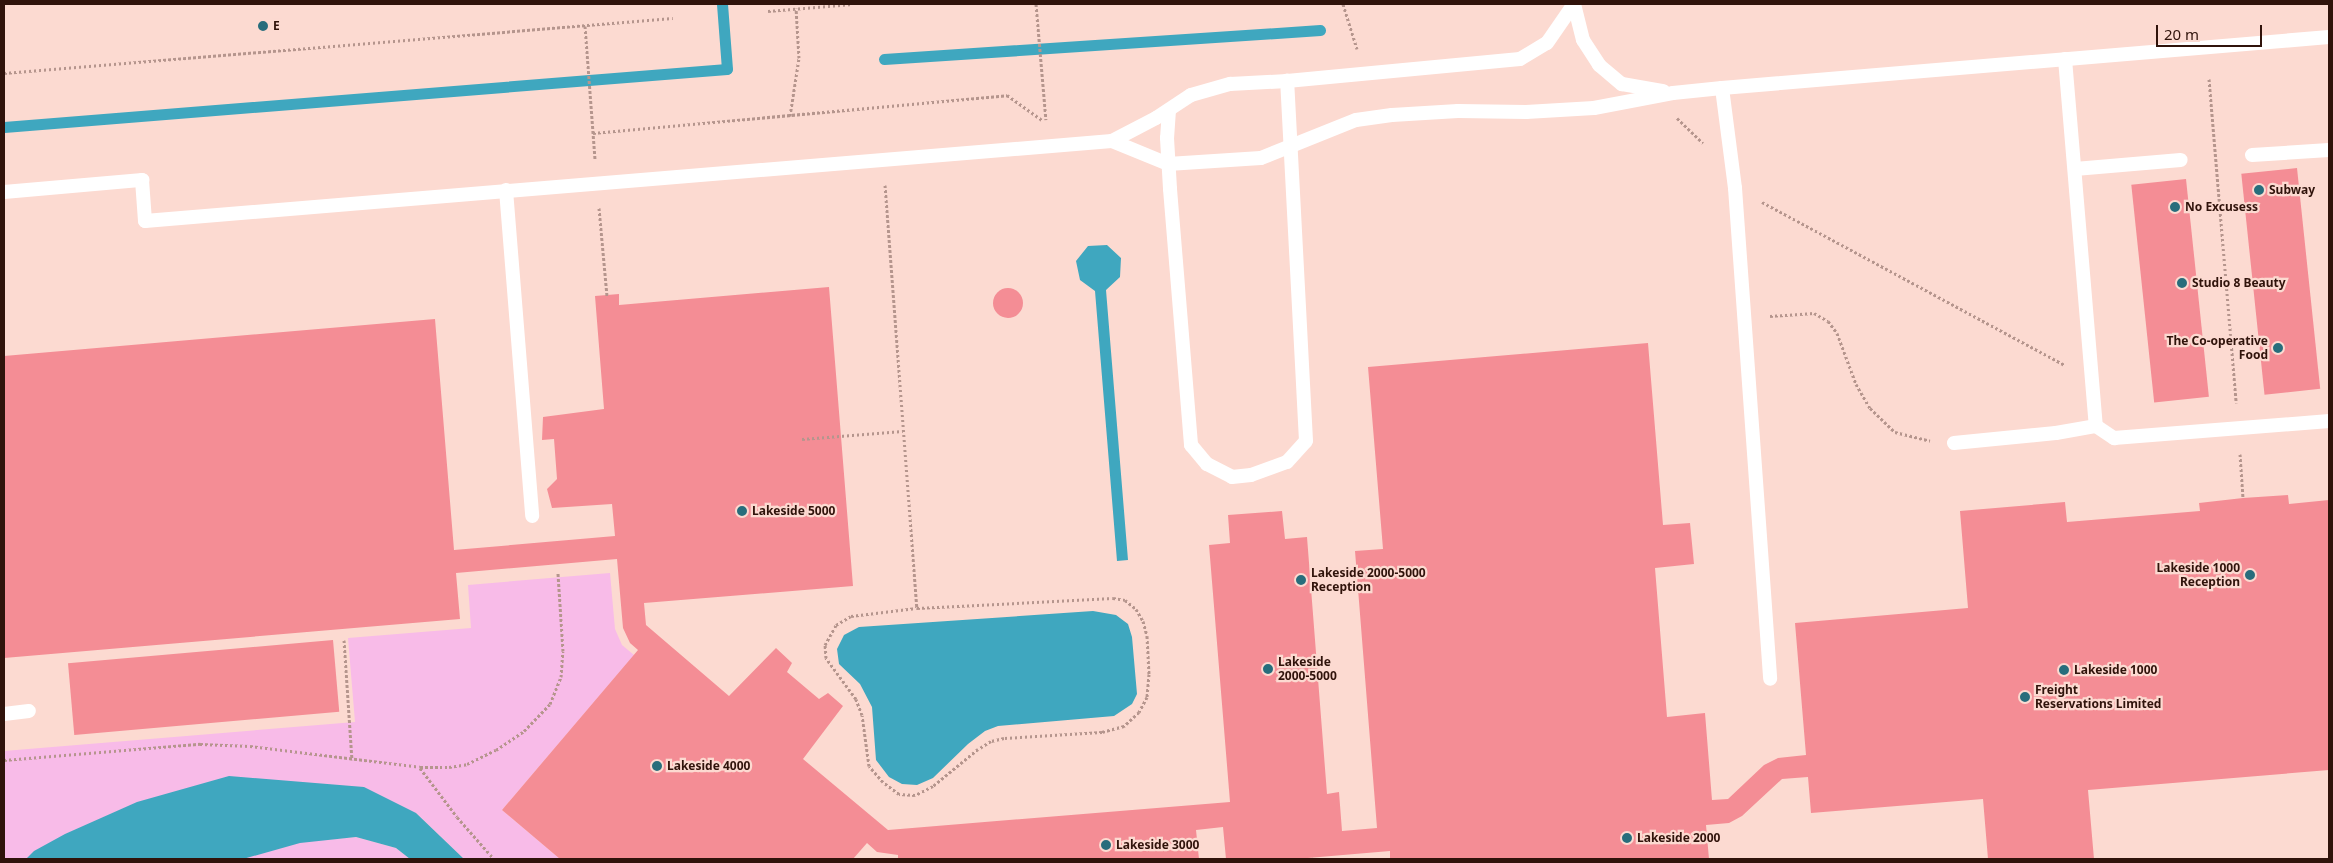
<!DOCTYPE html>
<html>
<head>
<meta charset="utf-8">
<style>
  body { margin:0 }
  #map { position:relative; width:2333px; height:863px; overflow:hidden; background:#fcdad1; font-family:"Noto Sans",sans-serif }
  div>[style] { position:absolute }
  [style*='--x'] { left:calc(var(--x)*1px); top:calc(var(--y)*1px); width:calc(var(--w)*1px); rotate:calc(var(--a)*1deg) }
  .green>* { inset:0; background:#f8bbe8 }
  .water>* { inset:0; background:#3fa7bf }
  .stream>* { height:11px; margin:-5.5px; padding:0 5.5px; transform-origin:5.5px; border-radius:5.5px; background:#3fa7bf }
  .building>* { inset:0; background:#f48d95; transform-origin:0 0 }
  .round { border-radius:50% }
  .path>* { height:3px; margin-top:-1.5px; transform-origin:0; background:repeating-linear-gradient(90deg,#b5958d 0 2.5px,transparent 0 5px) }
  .service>* { height:14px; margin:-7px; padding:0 7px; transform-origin:7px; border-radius:7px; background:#fff }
  .dots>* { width:14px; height:14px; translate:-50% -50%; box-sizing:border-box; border:2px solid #fcdad1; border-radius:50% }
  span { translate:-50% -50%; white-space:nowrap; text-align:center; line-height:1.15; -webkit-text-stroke:4.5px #fcdad1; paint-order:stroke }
  .poi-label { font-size:12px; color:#30130b; font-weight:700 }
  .left { translate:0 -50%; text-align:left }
  .right { translate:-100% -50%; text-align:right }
  .frame { position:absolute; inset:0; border:5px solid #30130b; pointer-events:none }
  .scale { position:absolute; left:2156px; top:25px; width:106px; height:22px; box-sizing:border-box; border:2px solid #30130b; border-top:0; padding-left:6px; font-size:15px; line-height:18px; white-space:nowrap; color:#30130b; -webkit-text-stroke:4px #fcdad1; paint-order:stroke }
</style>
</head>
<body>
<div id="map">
  <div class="green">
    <i style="clip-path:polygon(610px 573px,615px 629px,622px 645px,634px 655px,502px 810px,560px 859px,464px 859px,416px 813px,300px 842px,356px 837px,396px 848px,410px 859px,4px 859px,4px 751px,355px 722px,348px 638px,471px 628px,468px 585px)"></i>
  </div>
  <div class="water">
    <i style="clip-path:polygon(1107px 245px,1121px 258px,1120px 277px,1106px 290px,1128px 560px,1117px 561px,1095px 291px,1080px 280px,1076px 261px,1088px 246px)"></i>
    <i style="clip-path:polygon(1093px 611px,1116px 615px,1128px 624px,1132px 637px,1137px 694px,1132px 704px,1114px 716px,998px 726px,985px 731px,968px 744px,933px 778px,917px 785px,902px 784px,889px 777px,876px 760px,872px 707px,860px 684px,839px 664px,837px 649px,844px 635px,859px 627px)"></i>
    <i style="clip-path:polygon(229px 776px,364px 787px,416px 813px,464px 859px,410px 859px,396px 848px,356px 837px,300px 843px,243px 859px,26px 859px,34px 851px,65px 834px,137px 802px)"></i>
  </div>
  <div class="stream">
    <i style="--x:884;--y:59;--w:437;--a:-3.8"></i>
    <i style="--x:4;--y:127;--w:725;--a:-4.59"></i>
    <i style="--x:727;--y:69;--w:65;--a:-94.4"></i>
  </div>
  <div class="building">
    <i style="left:2297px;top:168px;width:222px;height:56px;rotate:84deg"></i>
    <i style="left:2186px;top:179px;width:219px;height:55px;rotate:84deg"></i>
    <i style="clip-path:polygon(829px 287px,853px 586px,644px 603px,646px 625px,729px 696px,776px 648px,792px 663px,787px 672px,819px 699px,828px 693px,843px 706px,803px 759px,888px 830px,1230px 802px,1209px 545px,1230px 543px,1228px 515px,1282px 511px,1285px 539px,1307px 537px,1327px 794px,1339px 792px,1342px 831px,1377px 828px,1355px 551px,1383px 549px,1368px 367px,1648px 343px,1663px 525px,1690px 523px,1694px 564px,1655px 568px,1667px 717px,1705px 713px,1712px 800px,1728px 799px,1764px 765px,1778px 758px,1806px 755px,1795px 623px,1968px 608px,1960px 511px,2065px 502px,2067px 522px,2200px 511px,2199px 503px,2243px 498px,2288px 495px,2289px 504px,2329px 500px,2329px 770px,2088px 790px,2094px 859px,1988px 859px,1983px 799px,1811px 813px,1808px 777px,1782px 779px,1742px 816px,1729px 823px,1706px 825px,1709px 859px,1390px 859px,1390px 851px,1296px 859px,1226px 859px,1223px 827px,1196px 830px,1199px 859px,898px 859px,898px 855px,877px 852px,867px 843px,853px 859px,560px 859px,502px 810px,638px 650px,630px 643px,623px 628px,617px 559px,456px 573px,460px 619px,4px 658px,4px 356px,435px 319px,454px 550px,615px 536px,612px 504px,552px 508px,547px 489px,557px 479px,554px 439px,542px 440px,543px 417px,604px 409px,595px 296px,619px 294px,619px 305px)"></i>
    <i class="round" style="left:993px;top:288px;width:30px;height:30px"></i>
    <i style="left:333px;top:640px;width:72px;height:266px;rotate:85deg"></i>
  </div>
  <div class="path">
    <i style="--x:1036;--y:4;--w:116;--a:85.1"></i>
    <i style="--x:1343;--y:4;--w:47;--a:72.7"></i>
    <i style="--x:768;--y:11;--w:85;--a:-4.7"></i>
    <i style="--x:585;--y:26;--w:134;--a:85.7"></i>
    <i style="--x:4;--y:73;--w:671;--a:-4.7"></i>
    <i style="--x:2209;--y:79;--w:325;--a:85.2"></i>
    <i style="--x:790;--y:116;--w:59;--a:-81.2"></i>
    <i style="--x:799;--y:58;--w:50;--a:-93.4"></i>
    <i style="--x:1677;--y:118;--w:36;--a:44"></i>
    <i style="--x:593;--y:133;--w:416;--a:-5.2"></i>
    <i style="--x:1007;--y:95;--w:43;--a:35.5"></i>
    <i style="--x:885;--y:185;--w:424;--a:85.7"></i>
    <i style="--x:1762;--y:202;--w:344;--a:28.3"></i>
    <i style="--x:599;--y:208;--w:88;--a:84.8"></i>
    <i style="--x:1770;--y:316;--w:44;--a:-3.9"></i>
    <i style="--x:1814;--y:313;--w:16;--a:30"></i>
    <i style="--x:1828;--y:321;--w:15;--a:53"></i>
    <i style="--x:1837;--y:333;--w:54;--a:69.6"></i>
    <i style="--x:1856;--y:384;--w:28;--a:60"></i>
    <i style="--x:1870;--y:408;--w:35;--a:44"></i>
    <i style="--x:1895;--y:432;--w:36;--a:14"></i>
    <i style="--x:802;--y:439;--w:101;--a:-4.5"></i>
    <i style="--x:2240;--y:454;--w:44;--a:86.1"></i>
    <i style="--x:1113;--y:598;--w:12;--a:9"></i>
    <i style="--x:1125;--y:600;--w:14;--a:39"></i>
    <i style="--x:1136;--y:609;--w:14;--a:60"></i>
    <i style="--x:1143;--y:621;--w:16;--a:75"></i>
    <i style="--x:1147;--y:636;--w:38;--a:87"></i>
    <i style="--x:1149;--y:674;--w:23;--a:95"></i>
    <i style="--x:1147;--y:697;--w:17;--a:118"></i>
    <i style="--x:1139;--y:712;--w:21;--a:137"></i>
    <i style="--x:1124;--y:726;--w:23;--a:165"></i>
    <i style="--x:1102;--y:732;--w:98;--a:176.5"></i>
    <i style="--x:1004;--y:738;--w:13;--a:167"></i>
    <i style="--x:991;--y:741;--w:15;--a:148"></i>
    <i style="--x:978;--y:749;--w:58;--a:140.6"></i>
    <i style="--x:933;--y:786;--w:20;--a:153"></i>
    <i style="--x:915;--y:795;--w:16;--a:-176"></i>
    <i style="--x:899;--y:794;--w:20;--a:-143"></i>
    <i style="--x:883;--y:782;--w:21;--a:-131"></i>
    <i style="--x:869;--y:766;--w:51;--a:-97.8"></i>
    <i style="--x:862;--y:715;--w:17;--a:-111"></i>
    <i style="--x:856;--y:699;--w:51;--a:-126.2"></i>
    <i style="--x:826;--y:658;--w:13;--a:-94"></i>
    <i style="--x:825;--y:645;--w:23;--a:-61"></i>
    <i style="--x:836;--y:625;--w:17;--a:-31"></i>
    <i style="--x:851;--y:616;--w:66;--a:-6.9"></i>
    <i style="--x:917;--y:608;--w:196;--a:-2.9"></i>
    <i style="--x:344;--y:640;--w:120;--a:86.2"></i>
    <i style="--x:4;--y:760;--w:197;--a:-4.7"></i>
    <i style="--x:200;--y:744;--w:50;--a:2.3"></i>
    <i style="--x:250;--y:746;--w:171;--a:7"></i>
    <i style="--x:420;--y:767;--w:29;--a:0"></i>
    <i style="--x:449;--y:767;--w:18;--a:-9"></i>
    <i style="--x:467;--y:764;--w:32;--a:-26"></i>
    <i style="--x:496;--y:750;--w:34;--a:-34"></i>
    <i style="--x:524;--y:731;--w:37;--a:-46"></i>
    <i style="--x:550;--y:704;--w:29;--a:-68"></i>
    <i style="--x:561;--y:677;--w:26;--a:-86"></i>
    <i style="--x:563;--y:651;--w:78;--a:-93.7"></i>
    <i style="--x:420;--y:768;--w:61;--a:52.9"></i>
    <i style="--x:457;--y:817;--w:56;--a:48.6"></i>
    <i style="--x:1311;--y:858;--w:1;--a:45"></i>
  </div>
  <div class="service">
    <i style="--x:1574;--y:4;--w:37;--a:76"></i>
    <i style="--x:1583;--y:40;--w:30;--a:57"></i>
    <i style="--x:1599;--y:65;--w:30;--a:40"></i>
    <i style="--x:1622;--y:84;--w:42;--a:9.7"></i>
    <i style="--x:2065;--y:59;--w:368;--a:85.2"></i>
    <i style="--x:2096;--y:426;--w:22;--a:34"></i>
    <i style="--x:2114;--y:438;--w:216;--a:-4.5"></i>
    <i style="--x:1722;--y:88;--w:101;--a:82.6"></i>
    <i style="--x:1735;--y:188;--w:492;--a:85.9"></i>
    <i style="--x:1169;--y:110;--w:28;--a:94"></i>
    <i style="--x:1167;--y:138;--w:51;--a:86.6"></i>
    <i style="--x:1170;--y:189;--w:257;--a:85.3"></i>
    <i style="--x:1191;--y:445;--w:25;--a:50"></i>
    <i style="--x:1207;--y:464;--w:28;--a:27"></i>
    <i style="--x:1232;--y:477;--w:19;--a:-6"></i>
    <i style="--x:1251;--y:475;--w:38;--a:-20"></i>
    <i style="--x:1287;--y:462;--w:28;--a:-48"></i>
    <i style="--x:1306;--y:441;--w:361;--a:-93"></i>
    <i style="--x:1112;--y:141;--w:61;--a:22.3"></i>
    <i style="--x:1168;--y:164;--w:93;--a:-3.7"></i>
    <i style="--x:1261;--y:158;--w:102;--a:-21.8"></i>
    <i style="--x:1356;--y:120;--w:36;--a:-8"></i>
    <i style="--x:1392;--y:115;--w:66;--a:-3.5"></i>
    <i style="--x:1458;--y:111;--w:68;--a:0.8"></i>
    <i style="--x:1526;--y:112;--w:68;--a:-3.4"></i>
    <i style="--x:1594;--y:108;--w:80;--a:-10.8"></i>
    <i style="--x:1673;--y:93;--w:49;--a:-5.8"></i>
    <i style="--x:1722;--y:88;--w:609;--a:-4.8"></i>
    <i style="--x:2252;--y:155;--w:77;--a:-3.7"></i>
    <i style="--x:2075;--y:169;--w:106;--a:-4.9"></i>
    <i style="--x:506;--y:190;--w:327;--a:85.4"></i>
    <i style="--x:4;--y:192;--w:139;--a:-5"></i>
    <i style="--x:142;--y:180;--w:41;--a:85.8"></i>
    <i style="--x:145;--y:221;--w:970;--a:-4.73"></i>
    <i style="--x:1112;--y:141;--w:50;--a:-27.6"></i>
    <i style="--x:1156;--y:118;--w:42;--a:-33.3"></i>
    <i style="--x:1191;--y:95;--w:41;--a:-15.8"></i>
    <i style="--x:1230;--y:84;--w:57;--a:-3"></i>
    <i style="--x:1287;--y:81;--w:234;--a:-5.4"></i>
    <i style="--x:1520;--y:59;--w:31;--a:-31"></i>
    <i style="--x:1547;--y:43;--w:47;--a:-55.3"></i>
    <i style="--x:1954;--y:443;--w:102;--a:-5.6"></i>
    <i style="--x:2056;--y:433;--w:41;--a:-9.9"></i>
    <i style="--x:4;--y:714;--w:25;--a:-7"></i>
  </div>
  <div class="dots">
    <i style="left:263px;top:26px;background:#286d7c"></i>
    <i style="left:2259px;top:190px;background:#286d7c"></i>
    <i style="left:2175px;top:207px;background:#286d7c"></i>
    <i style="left:2182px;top:283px;background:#286d7c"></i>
    <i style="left:2278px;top:348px;background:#286d7c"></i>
    <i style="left:742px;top:511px;background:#286d7c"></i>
    <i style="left:2250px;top:575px;background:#286d7c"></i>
    <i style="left:1301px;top:580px;background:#286d7c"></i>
    <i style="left:1268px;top:669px;background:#286d7c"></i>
    <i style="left:2064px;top:670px;background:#286d7c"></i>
    <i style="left:2025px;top:697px;background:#286d7c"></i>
    <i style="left:657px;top:766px;background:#286d7c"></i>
    <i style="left:1627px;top:838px;background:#286d7c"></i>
    <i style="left:1106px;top:845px;background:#286d7c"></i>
  </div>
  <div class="poi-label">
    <span class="left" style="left:273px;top:26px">E</span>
    <span class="left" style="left:2269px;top:190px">Subway</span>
    <span class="left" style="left:2185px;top:207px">No Excusess</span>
    <span class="left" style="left:2192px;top:283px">Studio 8 Beauty</span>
    <span class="right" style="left:2268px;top:348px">The Co-operative<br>Food</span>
    <span class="left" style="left:752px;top:511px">Lakeside 5000</span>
    <span class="right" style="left:2240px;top:575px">Lakeside 1000<br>Reception</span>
    <span class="left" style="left:1311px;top:580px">Lakeside 2000-5000<br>Reception</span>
    <span class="left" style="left:1278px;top:669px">Lakeside<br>2000-5000</span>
    <span class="left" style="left:2074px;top:670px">Lakeside 1000</span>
    <span class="left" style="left:2035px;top:697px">Freight<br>Reservations Limited</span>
    <span class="left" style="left:667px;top:766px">Lakeside 4000</span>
    <span class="left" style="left:1637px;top:838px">Lakeside 2000</span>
    <span class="left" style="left:1116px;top:845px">Lakeside 3000</span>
  </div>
  <div class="frame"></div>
  <div class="scale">20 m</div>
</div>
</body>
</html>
